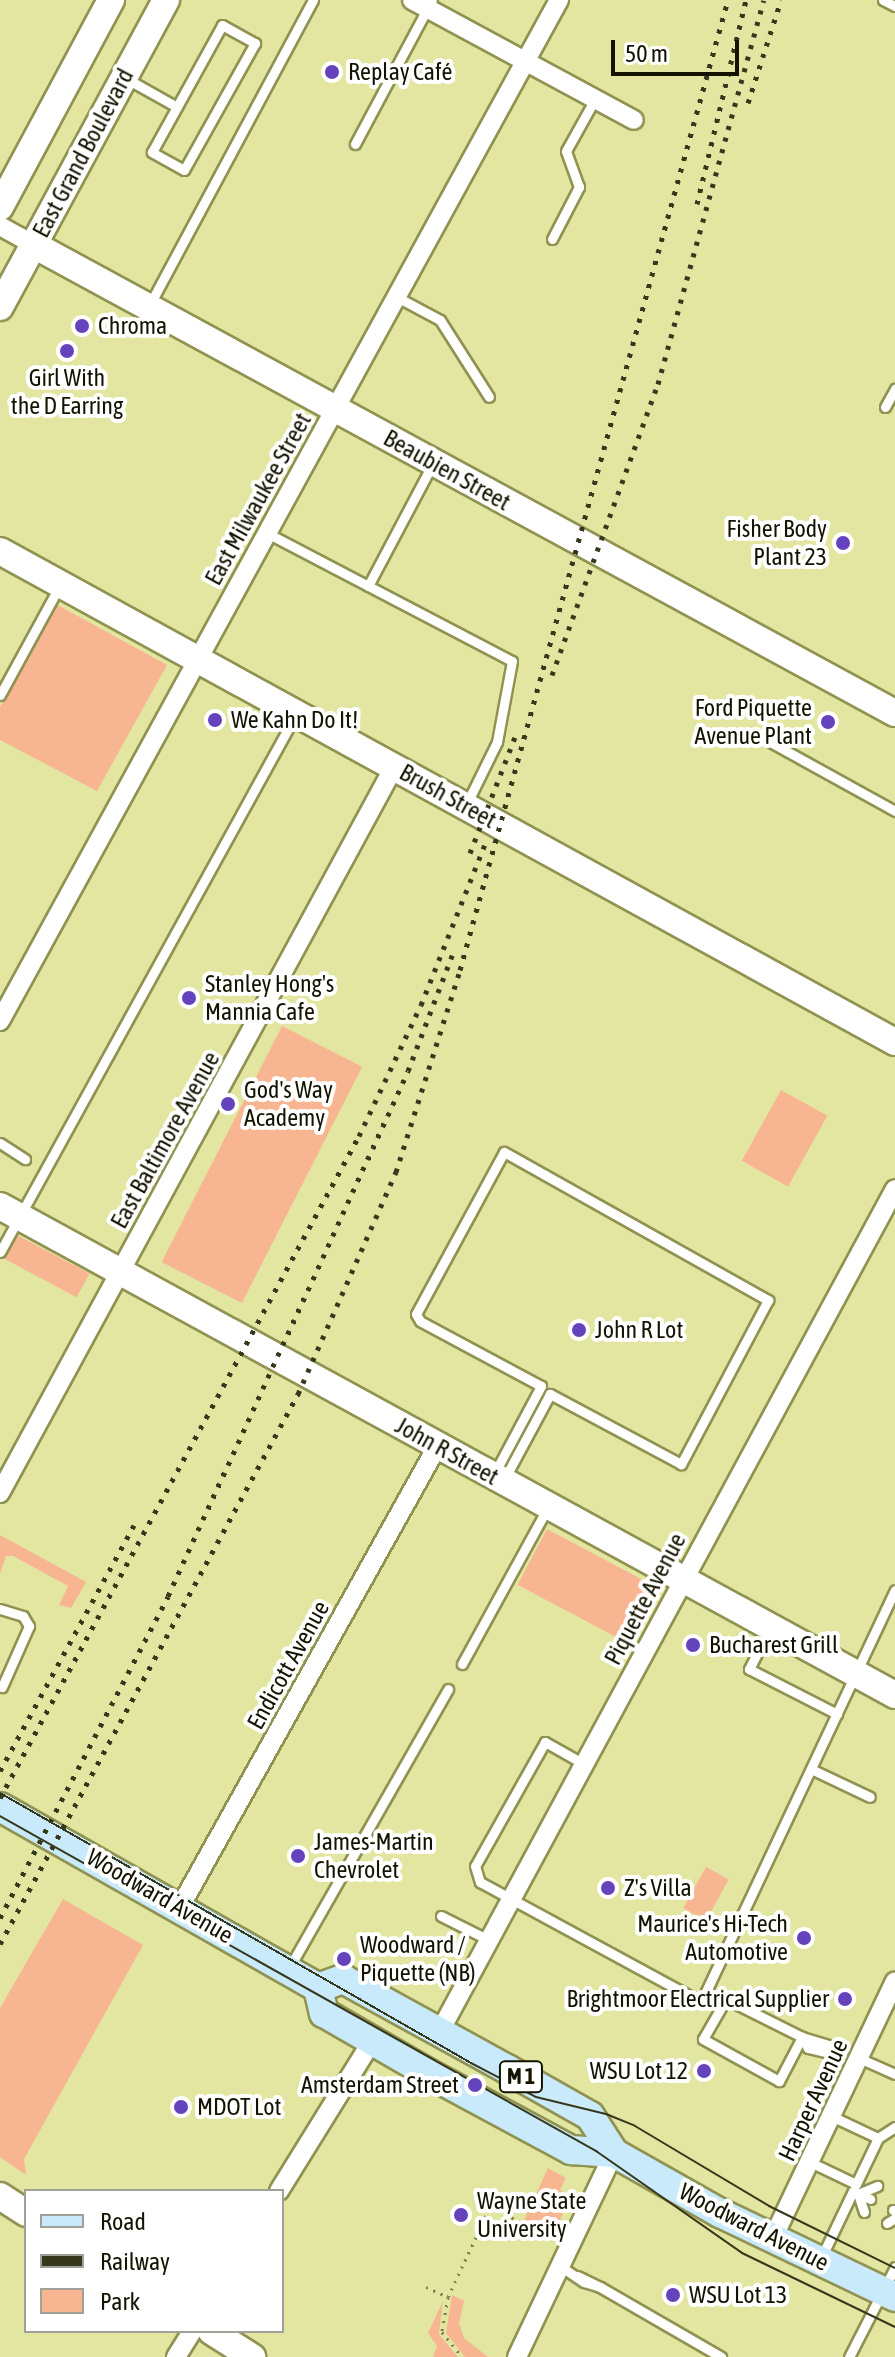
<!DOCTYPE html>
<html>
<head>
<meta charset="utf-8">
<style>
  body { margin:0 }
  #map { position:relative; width:895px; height:2357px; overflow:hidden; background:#e2e6a1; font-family:"Asap Condensed",sans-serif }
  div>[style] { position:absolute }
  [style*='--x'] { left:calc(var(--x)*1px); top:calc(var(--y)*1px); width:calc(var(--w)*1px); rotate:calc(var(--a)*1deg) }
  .green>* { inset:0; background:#f7b691; transform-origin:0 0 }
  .path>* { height:3px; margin-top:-1.5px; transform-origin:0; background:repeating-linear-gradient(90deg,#7d7f52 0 2px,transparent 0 8px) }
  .roads { filter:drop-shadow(2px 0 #909251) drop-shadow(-2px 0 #909251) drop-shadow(0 2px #909251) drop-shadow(0 -2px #909251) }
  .lane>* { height:9px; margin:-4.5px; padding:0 4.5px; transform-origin:4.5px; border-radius:4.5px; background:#fff }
  .street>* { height:18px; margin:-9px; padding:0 9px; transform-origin:9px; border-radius:9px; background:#fff }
  .secondary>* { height:26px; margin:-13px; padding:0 13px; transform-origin:13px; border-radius:13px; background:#fff }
  .primary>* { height:28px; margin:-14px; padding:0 14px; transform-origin:14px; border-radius:14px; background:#c8eafb }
  .tram>* { height:2px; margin:-1px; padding:0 1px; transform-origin:1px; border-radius:1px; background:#36371b }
  .rail>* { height:5px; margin-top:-2.5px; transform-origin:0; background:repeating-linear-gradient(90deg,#36371b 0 4px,transparent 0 12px) }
  .dots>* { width:22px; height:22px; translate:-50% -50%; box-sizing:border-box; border:4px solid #fff; border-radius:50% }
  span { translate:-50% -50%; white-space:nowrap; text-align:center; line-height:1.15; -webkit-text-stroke:8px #fff; paint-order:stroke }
  .shield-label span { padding:2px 6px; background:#fff; border:2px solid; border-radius:6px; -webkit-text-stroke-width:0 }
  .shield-label { font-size:22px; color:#131300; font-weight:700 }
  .poi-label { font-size:24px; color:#131300 }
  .left { translate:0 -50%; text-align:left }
  .right { translate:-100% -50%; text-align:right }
  .street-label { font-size:24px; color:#131300 }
  .legend { position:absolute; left:24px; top:2189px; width:260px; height:144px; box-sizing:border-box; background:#fff; border:2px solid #a1a199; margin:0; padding:10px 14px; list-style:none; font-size:24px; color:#131300 }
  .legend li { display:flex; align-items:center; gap:16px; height:40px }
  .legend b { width:40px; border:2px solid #a1a199 }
  .scale { position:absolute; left:611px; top:40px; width:128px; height:36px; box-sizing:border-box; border:4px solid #131300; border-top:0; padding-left:10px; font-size:24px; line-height:28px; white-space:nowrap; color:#131300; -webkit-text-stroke:6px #fff; paint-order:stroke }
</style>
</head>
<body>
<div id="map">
  <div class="green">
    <i style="clip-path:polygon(56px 604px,167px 665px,97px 791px,0 740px,0 707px)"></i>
    <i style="left:282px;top:1026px;width:90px;height:265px;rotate:27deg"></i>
    <i style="left:781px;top:1090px;width:53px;height:81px;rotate:29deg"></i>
    <i style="left:17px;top:1235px;width:82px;height:27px;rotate:28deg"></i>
    <i style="left:547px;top:1529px;width:115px;height:63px;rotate:28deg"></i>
    <i style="clip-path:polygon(0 1535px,86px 1582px,71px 1608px,59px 1605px,68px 1586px,13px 1556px,6px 1556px,0 1574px)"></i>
    <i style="left:706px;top:1867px;width:26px;height:47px;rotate:29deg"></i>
    <i style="clip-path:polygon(63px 1899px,143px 1945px,24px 2159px,26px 2175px,0 2157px,0 2008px)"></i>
    <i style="clip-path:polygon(548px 2168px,566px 2178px,560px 2190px,571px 2197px,553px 2235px,524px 2220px)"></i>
    <i style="clip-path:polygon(452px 2295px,464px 2301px,459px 2323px,464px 2338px,488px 2357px,465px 2357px,446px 2333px)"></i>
    <i style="clip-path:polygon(443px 2301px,439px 2334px,458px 2357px,433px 2357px,437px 2346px,428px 2333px)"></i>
  </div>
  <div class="path">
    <i style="--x:426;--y:2287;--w:24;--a:24"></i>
    <i style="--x:448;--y:2297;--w:36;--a:100"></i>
    <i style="--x:442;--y:2332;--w:32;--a:51"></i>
    <i style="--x:448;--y:2297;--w:99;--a:-65"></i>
    <i style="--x:490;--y:2207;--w:71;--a:25.8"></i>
  </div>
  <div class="roads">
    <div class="lane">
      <i style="--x:883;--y:0;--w:13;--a:27"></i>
      <i style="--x:222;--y:25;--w:38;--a:29"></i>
      <i style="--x:255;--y:43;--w:145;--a:119.2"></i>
      <i style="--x:184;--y:170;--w:37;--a:-151"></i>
      <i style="--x:152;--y:152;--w:145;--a:-61.1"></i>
      <i style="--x:127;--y:79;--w:57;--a:29.2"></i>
      <i style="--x:355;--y:144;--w:163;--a:-61.9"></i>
      <i style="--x:552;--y:239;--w:59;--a:-62.6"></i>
      <i style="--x:579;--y:187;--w:38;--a:-110"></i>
      <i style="--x:566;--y:151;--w:60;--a:-60.9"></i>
      <i style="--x:395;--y:296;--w:51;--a:28.1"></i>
      <i style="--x:440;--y:320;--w:91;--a:57.5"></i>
      <i style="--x:150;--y:304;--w:345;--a:-61.8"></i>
      <i style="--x:885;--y:407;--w:21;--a:-61"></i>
      <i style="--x:267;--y:533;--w:276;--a:27.6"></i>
      <i style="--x:512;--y:661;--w:82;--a:100.5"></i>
      <i style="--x:497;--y:742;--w:70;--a:116.2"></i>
      <i style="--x:368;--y:586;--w:137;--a:-62.1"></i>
      <i style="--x:0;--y:695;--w:123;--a:-61.4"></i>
      <i style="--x:772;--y:743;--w:141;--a:28.9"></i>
      <i style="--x:0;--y:1143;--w:30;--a:33"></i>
      <i style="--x:0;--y:1252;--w:612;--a:-61.17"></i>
      <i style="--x:494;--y:1474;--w:100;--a:-61.9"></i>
      <i style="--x:541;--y:1386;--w:137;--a:-151.8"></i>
      <i style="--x:420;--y:1321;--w:8;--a:-120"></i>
      <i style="--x:416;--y:1314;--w:184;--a:-61.5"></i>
      <i style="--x:504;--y:1152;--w:303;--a:29.3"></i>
      <i style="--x:768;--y:1300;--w:186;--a:117.9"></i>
      <i style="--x:681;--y:1464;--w:149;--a:-151.9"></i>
      <i style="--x:550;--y:1394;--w:95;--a:118.2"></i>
      <i style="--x:0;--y:1609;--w:24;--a:17"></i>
      <i style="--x:23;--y:1616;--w:12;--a:59"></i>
      <i style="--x:29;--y:1626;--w:67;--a:113.9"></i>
      <i style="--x:769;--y:1630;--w:44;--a:117.1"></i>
      <i style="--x:749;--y:1669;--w:99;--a:27.1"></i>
      <i style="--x:462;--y:1664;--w:177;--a:-61.3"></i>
      <i style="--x:584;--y:1764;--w:45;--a:-150.6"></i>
      <i style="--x:545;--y:1742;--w:142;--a:119.4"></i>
      <i style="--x:475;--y:1866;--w:17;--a:73"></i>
      <i style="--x:480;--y:1882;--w:251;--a:28.5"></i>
      <i style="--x:701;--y:2002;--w:455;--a:-64.8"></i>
      <i style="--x:811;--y:1769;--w:65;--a:25.4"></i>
      <i style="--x:441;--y:1916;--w:54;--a:26.6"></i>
      <i style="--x:289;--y:1968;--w:321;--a:-60.3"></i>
      <i style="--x:726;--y:1999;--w:85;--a:26.6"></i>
      <i style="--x:802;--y:2037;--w:50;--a:117.6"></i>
      <i style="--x:779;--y:2081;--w:87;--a:-151.1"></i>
      <i style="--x:703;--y:2039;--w:46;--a:-60.1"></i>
      <i style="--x:802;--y:2037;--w:27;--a:17"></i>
      <i style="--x:828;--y:2045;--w:11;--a:56"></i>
      <i style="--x:834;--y:2054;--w:27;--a:-167"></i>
      <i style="--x:808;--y:2048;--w:13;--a:-119"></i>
      <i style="--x:859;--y:2058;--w:39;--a:24"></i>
      <i style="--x:878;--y:2138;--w:20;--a:-33"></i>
      <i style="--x:810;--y:2162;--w:51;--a:25.6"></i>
      <i style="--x:856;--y:2184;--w:51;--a:-64.4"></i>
      <i style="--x:878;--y:2138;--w:52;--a:-154.9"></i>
      <i style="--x:893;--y:2210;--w:2;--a:0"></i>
      <i style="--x:864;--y:2212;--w:19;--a:-108"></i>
      <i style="--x:858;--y:2194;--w:21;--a:-23"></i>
      <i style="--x:887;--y:2223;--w:9;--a:-32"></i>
      <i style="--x:821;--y:2258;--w:74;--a:-64.5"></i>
      <i style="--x:853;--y:2191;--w:19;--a:25"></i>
      <i style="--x:560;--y:2266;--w:29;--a:34"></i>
      <i style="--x:584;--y:2282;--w:17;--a:17"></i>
      <i style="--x:600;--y:2287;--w:25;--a:-154"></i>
      <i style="--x:600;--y:2287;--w:140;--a:30"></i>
      <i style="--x:849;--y:2357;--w:101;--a:-62.9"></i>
    </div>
    <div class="street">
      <i style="--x:412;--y:0;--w:252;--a:28.4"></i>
      <i style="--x:0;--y:226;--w:39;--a:29"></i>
      <i style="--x:0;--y:1021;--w:1164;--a:-61.3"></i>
      <i style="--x:0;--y:1493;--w:826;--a:-61.51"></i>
      <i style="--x:180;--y:1907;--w:529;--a:-60.82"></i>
      <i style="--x:439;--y:2033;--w:959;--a:-61.62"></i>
      <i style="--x:279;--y:2191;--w:176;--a:-58.2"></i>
      <i style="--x:773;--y:2238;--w:284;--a:-64.6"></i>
      <i style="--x:176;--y:2357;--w:31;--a:-58"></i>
      <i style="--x:517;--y:2357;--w:226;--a:-64.6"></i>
    </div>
    <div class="secondary">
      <i style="--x:0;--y:207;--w:235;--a:-61.8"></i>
      <i style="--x:34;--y:245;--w:980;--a:28.53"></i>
      <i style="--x:0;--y:307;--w:349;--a:-61.6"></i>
      <i style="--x:0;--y:551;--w:1021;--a:28.75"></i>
      <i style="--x:0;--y:1206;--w:1020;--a:28.65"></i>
      <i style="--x:0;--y:2196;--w:31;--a:33"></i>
      <i style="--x:211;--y:2331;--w:49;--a:32.4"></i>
    </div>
    <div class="primary">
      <i style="--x:0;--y:1807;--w:366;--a:29.6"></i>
      <i style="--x:318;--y:1988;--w:26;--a:77"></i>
      <i style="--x:324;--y:2013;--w:118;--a:30"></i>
      <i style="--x:426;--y:2072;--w:165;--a:28.3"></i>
      <i style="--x:571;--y:2150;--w:43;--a:4"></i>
      <i style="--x:614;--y:2153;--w:122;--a:29.5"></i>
      <i style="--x:720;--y:2213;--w:194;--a:25.6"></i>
      <i style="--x:318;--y:1988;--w:27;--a:-20"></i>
      <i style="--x:343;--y:1979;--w:187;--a:28.8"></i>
      <i style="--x:507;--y:2069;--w:95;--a:29.5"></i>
      <i style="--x:590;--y:2116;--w:44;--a:57"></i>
    </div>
  </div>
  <div class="tram">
    <i style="--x:0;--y:1793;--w:543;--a:29.82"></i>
    <i style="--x:471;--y:2063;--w:73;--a:27.6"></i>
    <i style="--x:536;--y:2097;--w:72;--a:13.7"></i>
    <i style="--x:606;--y:2114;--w:31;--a:22"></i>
    <i style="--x:635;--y:2126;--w:156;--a:30.8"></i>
    <i style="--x:769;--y:2206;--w:140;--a:26.2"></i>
    <i style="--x:0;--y:1816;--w:684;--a:29.34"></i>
    <i style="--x:596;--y:2151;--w:178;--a:34.9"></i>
    <i style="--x:742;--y:2253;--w:170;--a:25.8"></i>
  </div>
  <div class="rail">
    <i style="--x:748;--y:103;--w:108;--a:-72.2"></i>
    <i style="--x:697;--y:204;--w:210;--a:-76.5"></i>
    <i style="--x:552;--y:675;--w:310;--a:-70"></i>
    <i style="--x:658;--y:384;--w:398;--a:-74.6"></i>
    <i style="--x:470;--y:853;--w:124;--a:-68.8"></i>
    <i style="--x:0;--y:1771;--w:280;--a:-61.4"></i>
    <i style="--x:0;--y:1798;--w:753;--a:-61.53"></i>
    <i style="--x:359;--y:1136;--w:145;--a:-64.7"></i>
    <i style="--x:421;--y:1005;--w:175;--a:-68.3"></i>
    <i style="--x:0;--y:1918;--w:363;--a:-62.4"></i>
    <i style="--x:168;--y:1596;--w:577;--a:-65.43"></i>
    <i style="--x:408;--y:1071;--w:132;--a:-69.1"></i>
    <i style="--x:0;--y:1944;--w:626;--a:-61.55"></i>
    <i style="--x:298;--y:1394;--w:243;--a:-66.2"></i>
    <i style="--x:396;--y:1172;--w:212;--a:-72.4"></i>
    <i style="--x:460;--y:970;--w:1006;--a:-74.56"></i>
  </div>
  <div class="dots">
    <i style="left:332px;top:72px;background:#6443bc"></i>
    <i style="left:82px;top:326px;background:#6443bc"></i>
    <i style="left:67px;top:351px;background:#6443bc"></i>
    <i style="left:843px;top:543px;background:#6443bc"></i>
    <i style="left:215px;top:720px;background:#6443bc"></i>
    <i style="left:828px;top:722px;background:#6443bc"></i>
    <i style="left:189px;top:998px;background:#6443bc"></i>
    <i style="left:228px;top:1104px;background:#6443bc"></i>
    <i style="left:579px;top:1330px;background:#6443bc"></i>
    <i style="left:693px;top:1645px;background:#6443bc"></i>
    <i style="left:298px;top:1856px;background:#6443bc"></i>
    <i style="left:608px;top:1888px;background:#6443bc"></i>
    <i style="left:804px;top:1938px;background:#6443bc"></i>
    <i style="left:344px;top:1959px;background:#6443bc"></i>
    <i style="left:845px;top:1999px;background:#6443bc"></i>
    <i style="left:704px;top:2071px;background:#6443bc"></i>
    <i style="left:475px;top:2085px;background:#6443bc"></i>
    <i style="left:181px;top:2107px;background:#6443bc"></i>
    <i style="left:461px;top:2215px;background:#6443bc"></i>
    <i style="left:673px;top:2295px;background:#6443bc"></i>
  </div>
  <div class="shield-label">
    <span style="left:521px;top:2077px">M 1</span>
  </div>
  <div class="poi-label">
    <span class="left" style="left:348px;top:72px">Replay Café</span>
    <span class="left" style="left:98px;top:326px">Chroma</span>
    <span style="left:67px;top:392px">Girl With<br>the D Earring</span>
    <span class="right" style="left:827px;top:543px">Fisher Body<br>Plant 23</span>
    <span class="right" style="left:812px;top:722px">Ford Piquette<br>Avenue Plant</span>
    <span class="left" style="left:231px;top:720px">We Kahn Do It!</span>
    <span class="left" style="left:205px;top:998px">Stanley Hong's<br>Mannia Cafe</span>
    <span class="left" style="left:244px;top:1104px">God's Way<br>Academy</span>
    <span class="left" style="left:595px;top:1330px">John R Lot</span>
    <span class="left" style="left:709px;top:1645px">Bucharest Grill</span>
    <span class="left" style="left:314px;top:1856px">James-Martin<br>Chevrolet</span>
    <span class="left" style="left:624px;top:1888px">Z's Villa</span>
    <span class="right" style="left:788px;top:1938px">Maurice's Hi-Tech<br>Automotive</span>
    <span class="left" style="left:360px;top:1959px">Woodward /<br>Piquette (NB)</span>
    <span class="right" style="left:829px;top:1999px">Brightmoor Electrical Supplier</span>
    <span class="right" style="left:688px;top:2071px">WSU Lot 12</span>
    <span class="right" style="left:459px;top:2085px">Amsterdam Street</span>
    <span class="left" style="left:197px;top:2107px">MDOT Lot</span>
    <span class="left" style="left:477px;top:2215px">Wayne State<br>University</span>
    <span class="left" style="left:689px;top:2295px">WSU Lot 13</span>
  </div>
  <div class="street-label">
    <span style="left:83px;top:153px;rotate:-62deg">East Grand Boulevard</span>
    <span style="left:447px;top:470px;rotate:29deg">Beaubien Street</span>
    <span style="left:258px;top:499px;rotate:-61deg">East Milwaukee Street</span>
    <span style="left:448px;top:796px;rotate:29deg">Brush Street</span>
    <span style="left:165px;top:1140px;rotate:-61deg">East Baltimore Avenue</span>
    <span style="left:447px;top:1451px;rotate:29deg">John R Street</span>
    <span style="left:645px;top:1599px;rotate:-62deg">Piquette Avenue</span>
    <span style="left:288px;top:1665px;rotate:-61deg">Endicott Avenue</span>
    <span style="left:160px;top:1896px;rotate:30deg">Woodward Avenue</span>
    <span style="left:813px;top:2100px;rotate:-65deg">Harper Avenue</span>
    <span style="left:754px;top:2227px;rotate:27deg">Woodward Avenue</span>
  </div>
  <ul class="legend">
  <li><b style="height:10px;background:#c8eafb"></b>Road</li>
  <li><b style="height:10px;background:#36371b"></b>Railway</li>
  <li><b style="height:22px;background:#f7b691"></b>Park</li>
  </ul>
  <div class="scale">50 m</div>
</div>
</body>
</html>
